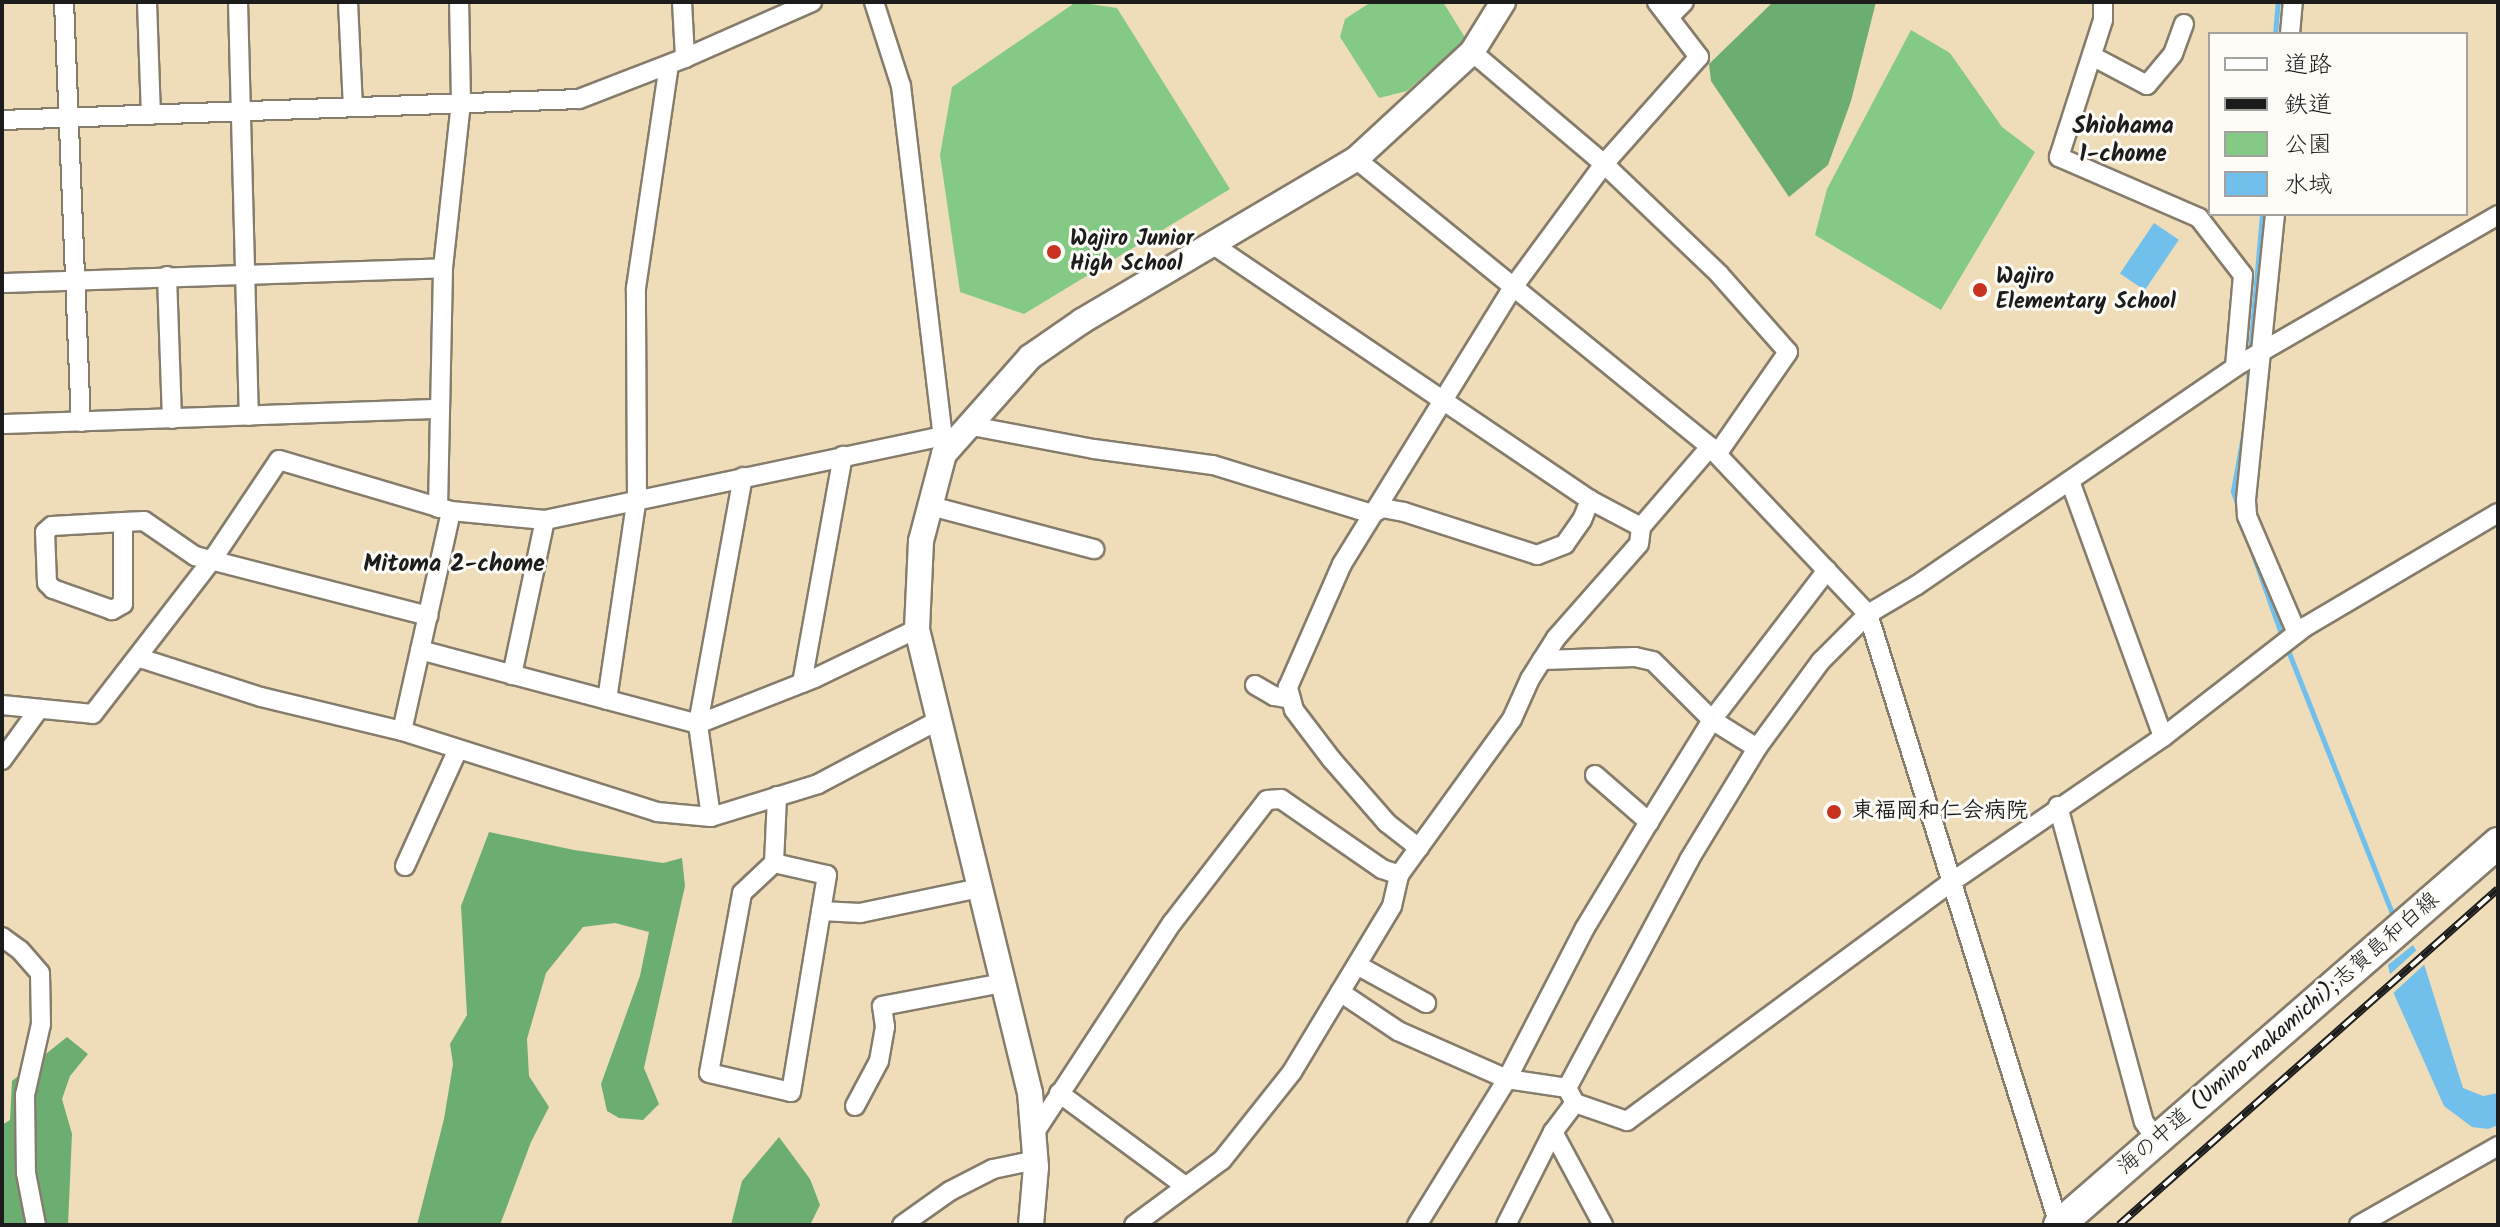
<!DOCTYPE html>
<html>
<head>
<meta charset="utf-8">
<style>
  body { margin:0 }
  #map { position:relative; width:2500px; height:1227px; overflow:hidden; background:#efddba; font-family:Kalam,"Klee One",sans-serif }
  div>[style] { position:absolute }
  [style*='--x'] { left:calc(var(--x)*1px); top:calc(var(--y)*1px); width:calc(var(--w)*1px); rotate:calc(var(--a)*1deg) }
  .green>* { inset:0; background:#85ca84 }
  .forest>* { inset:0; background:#6cae72 }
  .water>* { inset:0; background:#71bfeb; transform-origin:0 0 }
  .pier>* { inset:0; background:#efddba }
  .stream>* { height:5px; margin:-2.5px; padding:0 2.5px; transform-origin:2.5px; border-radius:2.5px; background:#71bfeb }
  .roads { filter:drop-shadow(2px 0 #867c6b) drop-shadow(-2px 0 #867c6b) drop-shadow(0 2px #867c6b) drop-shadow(0 -2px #867c6b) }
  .minor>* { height:18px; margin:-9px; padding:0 9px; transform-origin:9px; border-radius:9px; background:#fff }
  .tertiary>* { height:24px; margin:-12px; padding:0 12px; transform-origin:12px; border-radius:12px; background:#fff }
  .primary>* { height:30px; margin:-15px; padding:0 15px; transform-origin:15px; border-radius:15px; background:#fff }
  .rail>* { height:8px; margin-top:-4px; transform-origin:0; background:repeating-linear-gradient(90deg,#fdfcf7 0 15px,#1c1c1c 0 30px); box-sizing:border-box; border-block:2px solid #1c1c1c }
  .dots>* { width:22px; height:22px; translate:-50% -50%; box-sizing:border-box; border:4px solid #fdfcf7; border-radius:50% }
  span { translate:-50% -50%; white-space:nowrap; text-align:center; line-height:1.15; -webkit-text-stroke:6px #fdfcf7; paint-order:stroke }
  .poi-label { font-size:22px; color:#1c1c1c; font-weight:700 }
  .left { translate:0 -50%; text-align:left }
  .street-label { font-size:22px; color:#1c1c1c }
  .neighbourhood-label { font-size:24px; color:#1c1c1c; font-weight:700 }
  .frame { position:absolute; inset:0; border:4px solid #1c1c1c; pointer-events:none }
  .legend { position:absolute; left:2208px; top:32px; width:260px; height:184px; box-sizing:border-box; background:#fdfcf7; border:2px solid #a3a29f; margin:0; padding:10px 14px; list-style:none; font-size:24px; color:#1c1c1c }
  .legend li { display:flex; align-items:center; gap:16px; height:40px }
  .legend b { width:40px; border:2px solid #a3a29f }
</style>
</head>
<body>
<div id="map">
  <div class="green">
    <i style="clip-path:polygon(1076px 2px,1117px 8px,1230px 189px,1024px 314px,960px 292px,940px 155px,952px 87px)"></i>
    <i style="clip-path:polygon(1371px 2px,1443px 2px,1466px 39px,1407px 91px,1379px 98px,1340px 37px,1345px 19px)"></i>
    <i style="clip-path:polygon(1911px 30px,1950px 53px,2002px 127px,2035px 152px,1941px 310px,1815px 235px,1827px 189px)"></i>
  </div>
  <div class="forest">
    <i style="clip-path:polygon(1773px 2px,1876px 2px,1851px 101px,1828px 165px,1789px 197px,1711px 81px,1709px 64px)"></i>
    <i style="clip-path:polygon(489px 832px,574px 850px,663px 863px,682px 858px,685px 886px,644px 1068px,659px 1104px,643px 1120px,619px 1118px,607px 1111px,601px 1084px,640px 976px,649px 932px,615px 923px,583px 927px,546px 973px,527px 1039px,529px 1076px,549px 1107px,531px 1142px,500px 1225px,417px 1225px,444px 1119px,453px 1064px,450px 1044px,467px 1015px,461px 906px)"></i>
    <i style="clip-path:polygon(67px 1037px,88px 1054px,70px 1076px,62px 1099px,72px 1134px,68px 1225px,2px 1225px,2px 1125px,10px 1120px,12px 1081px)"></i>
    <i style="clip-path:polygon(779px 1137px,810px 1179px,820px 1205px,810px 1225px,731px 1225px,742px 1181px)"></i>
  </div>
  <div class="water">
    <i style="left:2154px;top:223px;width:30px;height:61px;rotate:34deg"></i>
    <i style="clip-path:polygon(2413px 945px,2424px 964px,2463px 1088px,2483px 1096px,2498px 1093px,2498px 1125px,2488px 1129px,2472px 1127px,2444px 1106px,2394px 994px,2388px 965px)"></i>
  </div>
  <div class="pier">
    <i style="clip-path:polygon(2419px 948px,2427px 962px,2391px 995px,2388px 976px)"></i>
  </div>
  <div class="stream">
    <i style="--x:2275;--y:34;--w:32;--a:-85"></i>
    <i style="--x:2250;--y:352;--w:139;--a:-85"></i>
    <i style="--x:2246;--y:416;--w:50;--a:-86.6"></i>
    <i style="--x:2239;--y:510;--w:20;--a:-108"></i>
    <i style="--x:2233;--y:491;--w:62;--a:-79.8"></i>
    <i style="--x:2246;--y:535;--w:110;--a:70.4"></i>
    <i style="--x:2287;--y:648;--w:294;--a:68.4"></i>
  </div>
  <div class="roads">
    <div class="minor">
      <i style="--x:64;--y:2;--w:420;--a:87.7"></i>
      <i style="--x:147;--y:2;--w:113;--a:88"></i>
      <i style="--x:238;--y:2;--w:414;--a:88.5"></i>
      <i style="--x:348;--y:2;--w:105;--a:87.3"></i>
      <i style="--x:682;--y:2;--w:56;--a:86.9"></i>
      <i style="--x:874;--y:2;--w:88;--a:72.2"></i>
      <i style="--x:901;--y:86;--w:365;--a:83.2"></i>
      <i style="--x:2103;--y:2;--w:18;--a:90"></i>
      <i style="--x:2103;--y:20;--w:144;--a:107.8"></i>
      <i style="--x:2059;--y:157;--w:153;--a:23.5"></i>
      <i style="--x:2199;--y:218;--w:72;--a:52.3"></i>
      <i style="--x:2243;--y:275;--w:92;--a:95"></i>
      <i style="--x:1669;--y:17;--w:21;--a:-45"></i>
      <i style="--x:2290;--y:34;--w:32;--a:-85"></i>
      <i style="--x:1472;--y:52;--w:173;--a:40.3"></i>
      <i style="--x:1604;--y:164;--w:159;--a:43.7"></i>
      <i style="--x:1719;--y:274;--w:104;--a:48.5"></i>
      <i style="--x:1788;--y:352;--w:124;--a:124.8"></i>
      <i style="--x:2092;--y:56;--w:62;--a:27.8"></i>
      <i style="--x:2147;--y:85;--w:40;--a:-50"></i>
      <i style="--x:2173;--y:54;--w:32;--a:-70"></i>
      <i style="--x:2;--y:120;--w:577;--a:-2.08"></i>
      <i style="--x:579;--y:99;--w:114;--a:-21.1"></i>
      <i style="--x:685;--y:58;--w:139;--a:-23.8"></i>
      <i style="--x:1356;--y:159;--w:456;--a:39.1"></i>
      <i style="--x:1710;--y:447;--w:230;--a:46.6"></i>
      <i style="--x:1868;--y:614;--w:640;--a:72.64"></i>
      <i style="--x:2275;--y:214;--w:288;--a:95.8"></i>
      <i style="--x:2246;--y:501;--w:15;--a:86"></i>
      <i style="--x:2247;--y:516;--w:127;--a:66.9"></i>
      <i style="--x:167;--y:276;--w:143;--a:88"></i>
      <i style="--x:2;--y:283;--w:441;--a:-1.9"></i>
      <i style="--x:2;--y:424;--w:437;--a:-2"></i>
      <i style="--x:972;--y:426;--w:124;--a:10.7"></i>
      <i style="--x:1094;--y:449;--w:120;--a:7.7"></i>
      <i style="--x:1213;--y:465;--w:166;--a:17.1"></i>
      <i style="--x:1372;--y:514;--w:12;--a:-31"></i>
      <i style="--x:1382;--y:508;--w:22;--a:10"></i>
      <i style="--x:1404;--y:512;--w:140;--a:17.9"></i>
      <i style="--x:1537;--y:555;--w:30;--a:-21"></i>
      <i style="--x:1565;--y:544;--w:29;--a:-55"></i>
      <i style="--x:1582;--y:520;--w:22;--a:-68"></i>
      <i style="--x:1590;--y:500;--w:459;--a:-145.9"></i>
      <i style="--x:2070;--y:481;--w:272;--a:70"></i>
      <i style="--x:1590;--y:500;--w:58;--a:27.9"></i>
      <i style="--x:931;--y:506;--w:169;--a:14.8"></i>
      <i style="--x:438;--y:508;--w:240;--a:-88.8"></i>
      <i style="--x:443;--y:268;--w:167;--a:-83.8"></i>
      <i style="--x:461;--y:102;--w:100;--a:-91.1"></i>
      <i style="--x:123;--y:522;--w:82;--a:90"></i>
      <i style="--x:123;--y:604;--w:13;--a:151"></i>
      <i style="--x:112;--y:610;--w:63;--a:-160.4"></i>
      <i style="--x:53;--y:589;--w:8;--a:-135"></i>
      <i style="--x:47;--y:583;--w:51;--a:-92.2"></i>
      <i style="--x:45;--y:532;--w:9;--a:-41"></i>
      <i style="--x:52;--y:526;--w:71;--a:-3.2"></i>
      <i style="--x:123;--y:522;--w:21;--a:-3"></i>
      <i style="--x:144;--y:521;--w:62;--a:34.5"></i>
      <i style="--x:195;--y:556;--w:241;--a:14.4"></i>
      <i style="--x:420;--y:650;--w:288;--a:14.9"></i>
      <i style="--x:698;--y:724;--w:126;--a:-21.5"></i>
      <i style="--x:815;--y:678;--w:113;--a:-25.7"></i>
      <i style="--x:140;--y:658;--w:127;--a:17.9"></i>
      <i style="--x:261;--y:697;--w:145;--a:13.6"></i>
      <i style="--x:402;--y:731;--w:268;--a:17.6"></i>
      <i style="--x:657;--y:812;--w:54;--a:5.3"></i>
      <i style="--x:711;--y:817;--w:112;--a:-17.1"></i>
      <i style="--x:818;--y:784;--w:135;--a:-27.9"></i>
      <i style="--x:1542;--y:660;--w:93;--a:-1.8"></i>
      <i style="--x:1635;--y:657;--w:18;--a:13"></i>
      <i style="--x:1653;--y:661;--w:83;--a:45"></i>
      <i style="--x:1712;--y:720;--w:53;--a:31.9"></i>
      <i style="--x:512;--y:675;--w:158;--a:-78"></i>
      <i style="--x:802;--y:683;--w:231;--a:-79.8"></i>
      <i style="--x:1255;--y:685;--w:22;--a:30"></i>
      <i style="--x:1274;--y:696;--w:17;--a:10"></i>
      <i style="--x:607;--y:700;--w:204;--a:-81.6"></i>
      <i style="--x:637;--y:498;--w:210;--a:-90.3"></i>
      <i style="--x:636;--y:288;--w:225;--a:-81.6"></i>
      <i style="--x:2;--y:705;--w:91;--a:5.6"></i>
      <i style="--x:93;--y:714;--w:195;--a:-52.3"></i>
      <i style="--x:212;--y:560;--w:120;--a:-56.2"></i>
      <i style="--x:279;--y:460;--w:179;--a:16.5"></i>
      <i style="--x:451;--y:511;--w:94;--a:5.5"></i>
      <i style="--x:545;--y:520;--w:406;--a:-11.9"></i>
      <i style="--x:402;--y:731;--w:225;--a:-77.4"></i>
      <i style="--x:2;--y:760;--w:63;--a:-54"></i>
      <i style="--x:1595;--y:775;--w:72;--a:41"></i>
      <i style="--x:1649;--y:822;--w:120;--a:-58.3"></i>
      <i style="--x:1712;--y:720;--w:189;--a:-52.5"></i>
      <i style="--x:2058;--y:806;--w:327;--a:74.8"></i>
      <i style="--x:2144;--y:1122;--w:21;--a:55"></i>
      <i style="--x:711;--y:817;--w:94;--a:-98"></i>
      <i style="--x:698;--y:724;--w:251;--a:-79.7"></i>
      <i style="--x:1419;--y:848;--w:41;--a:-142"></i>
      <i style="--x:1387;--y:823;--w:84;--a:-131.1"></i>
      <i style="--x:1332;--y:760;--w:63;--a:-127.2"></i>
      <i style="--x:1294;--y:710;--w:24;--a:-105"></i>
      <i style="--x:1288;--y:687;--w:134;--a:-66.3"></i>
      <i style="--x:1342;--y:564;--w:327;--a:-58.3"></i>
      <i style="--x:1514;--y:286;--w:152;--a:-53.6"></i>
      <i style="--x:1604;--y:164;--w:143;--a:-48.4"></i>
      <i style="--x:1699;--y:57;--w:69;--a:-127.4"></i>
      <i style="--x:774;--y:863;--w:54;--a:12.8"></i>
      <i style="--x:827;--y:875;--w:220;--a:99.4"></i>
      <i style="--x:791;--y:1092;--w:84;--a:-167"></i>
      <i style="--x:709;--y:1073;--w:183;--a:-79.6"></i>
      <i style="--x:742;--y:893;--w:44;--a:-43.2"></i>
      <i style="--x:774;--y:863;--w:67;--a:-87.4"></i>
      <i style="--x:405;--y:866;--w:128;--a:-65.6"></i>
      <i style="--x:821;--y:911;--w:39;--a:3"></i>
      <i style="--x:860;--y:913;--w:123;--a:-11.8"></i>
      <i style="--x:2;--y:937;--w:22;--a:36"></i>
      <i style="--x:20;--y:950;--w:30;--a:49"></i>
      <i style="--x:40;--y:973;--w:51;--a:88.9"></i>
      <i style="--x:41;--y:1024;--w:73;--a:102.7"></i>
      <i style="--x:25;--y:1095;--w:78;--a:89.3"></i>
      <i style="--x:26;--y:1173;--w:53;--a:79.1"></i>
      <i style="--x:1357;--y:965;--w:79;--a:28.8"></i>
      <i style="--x:1340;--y:992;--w:70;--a:33.9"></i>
      <i style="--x:1398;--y:1031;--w:119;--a:23.8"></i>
      <i style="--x:1507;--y:1079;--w:61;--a:8.5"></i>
      <i style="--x:1567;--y:1088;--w:259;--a:-61.8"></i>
      <i style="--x:1689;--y:860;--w:131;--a:-58.7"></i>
      <i style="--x:1757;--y:748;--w:108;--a:-53.7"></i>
      <i style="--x:1821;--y:661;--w:66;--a:-45"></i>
      <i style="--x:1868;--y:614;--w:57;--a:-30.6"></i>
      <i style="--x:1917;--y:585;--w:386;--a:-34.4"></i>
      <i style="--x:2235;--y:367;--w:304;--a:-30"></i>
      <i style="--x:1567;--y:1088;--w:17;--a:62"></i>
      <i style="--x:1575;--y:1103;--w:55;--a:19.1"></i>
      <i style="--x:1627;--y:1121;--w:401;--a:-36.4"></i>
      <i style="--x:1950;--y:883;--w:258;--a:-34.4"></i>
      <i style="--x:2163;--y:737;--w:180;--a:-37.8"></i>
      <i style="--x:2305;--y:627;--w:224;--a:-30.6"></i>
      <i style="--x:1059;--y:1093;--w:155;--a:36.4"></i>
      <i style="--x:855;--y:1106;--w:51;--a:-61.9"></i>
      <i style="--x:879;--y:1061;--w:35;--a:-80"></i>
      <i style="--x:885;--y:1027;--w:21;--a:-98"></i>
      <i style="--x:882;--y:1006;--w:123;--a:-10.8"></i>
      <i style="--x:1035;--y:1132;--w:250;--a:-56.8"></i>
      <i style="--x:1172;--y:923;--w:155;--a:-52.3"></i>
      <i style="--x:1267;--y:800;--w:14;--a:-4"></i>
      <i style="--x:1281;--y:799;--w:123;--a:34.7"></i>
      <i style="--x:1382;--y:869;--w:18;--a:19"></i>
      <i style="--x:1553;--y:1132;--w:106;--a:61.7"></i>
      <i style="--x:902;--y:1225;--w:59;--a:-35.3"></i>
      <i style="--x:950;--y:1191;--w:48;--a:-27.1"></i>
      <i style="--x:993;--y:1169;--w:44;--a:-11.8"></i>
      <i style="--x:1134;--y:1225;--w:109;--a:-36.5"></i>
      <i style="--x:1222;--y:1160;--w:112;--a:-51.5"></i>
      <i style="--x:1292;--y:1072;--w:194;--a:-58.9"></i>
      <i style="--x:1392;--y:906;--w:32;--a:-77"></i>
      <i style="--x:1399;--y:875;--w:193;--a:-54.1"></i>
      <i style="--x:1512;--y:719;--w:44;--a:-65.8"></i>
      <i style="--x:1530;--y:679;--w:49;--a:-57.6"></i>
      <i style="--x:1556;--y:638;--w:125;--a:-48.6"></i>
      <i style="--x:1639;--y:544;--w:17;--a:-83"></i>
      <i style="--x:1641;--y:527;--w:106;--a:-49.2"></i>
      <i style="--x:1417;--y:1225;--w:172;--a:-58.3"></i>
      <i style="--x:1507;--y:1079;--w:170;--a:-62.7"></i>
      <i style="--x:1585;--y:928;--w:124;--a:-58.9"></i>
      <i style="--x:1506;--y:1225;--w:104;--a:-63.2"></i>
      <i style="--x:1553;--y:1132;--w:36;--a:-53"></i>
      <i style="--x:2359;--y:1225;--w:160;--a:-29.6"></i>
    </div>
    <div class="tertiary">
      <i style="--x:1031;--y:1225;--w:58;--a:-85.1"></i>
      <i style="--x:1036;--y:1167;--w:74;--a:-94.6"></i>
      <i style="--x:1030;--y:1093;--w:478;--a:-103.7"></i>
      <i style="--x:917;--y:629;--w:88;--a:-87.4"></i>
      <i style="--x:921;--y:541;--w:90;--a:-75.2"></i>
      <i style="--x:944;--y:454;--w:130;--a:-48.4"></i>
      <i style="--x:1030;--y:357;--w:63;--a:-34.7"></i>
      <i style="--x:1082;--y:321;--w:318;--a:-30.6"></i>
      <i style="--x:1356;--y:159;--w:158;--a:-42.7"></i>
      <i style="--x:1472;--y:52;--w:59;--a:-58.2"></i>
    </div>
    <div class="primary">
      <i style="--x:2059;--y:1225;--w:582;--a:-41.03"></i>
    </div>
  </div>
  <div class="rail">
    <i style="--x:2119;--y:1225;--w:506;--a:-41.56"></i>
  </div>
  <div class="dots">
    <i style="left:1054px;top:252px;background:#c8321e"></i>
    <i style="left:1980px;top:290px;background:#c8321e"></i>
    <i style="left:1834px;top:812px;background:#c8321e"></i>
  </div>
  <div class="poi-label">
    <span class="left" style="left:1070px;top:252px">Wajiro Junior<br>High School</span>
    <span class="left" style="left:1996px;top:290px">Wajiro<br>Elementary School</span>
    <span class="left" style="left:1852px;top:812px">東福岡和仁会病院</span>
  </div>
  <div class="street-label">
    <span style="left:2279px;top:1034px;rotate:-41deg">海の中道 (Umino-nakamichi);志賀島和白線</span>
  </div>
  <div class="neighbourhood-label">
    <span style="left:2123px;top:141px">Shiohama<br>1-chome</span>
    <span style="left:454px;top:565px">Mitoma 2-chome</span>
  </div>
  <div class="frame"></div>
  <ul class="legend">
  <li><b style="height:10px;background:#fff"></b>道路</li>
  <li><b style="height:10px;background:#1c1c1c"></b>鉄道</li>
  <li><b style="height:22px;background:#85ca84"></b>公園</li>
  <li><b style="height:22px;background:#71bfeb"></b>水域</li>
  </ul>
</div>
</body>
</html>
